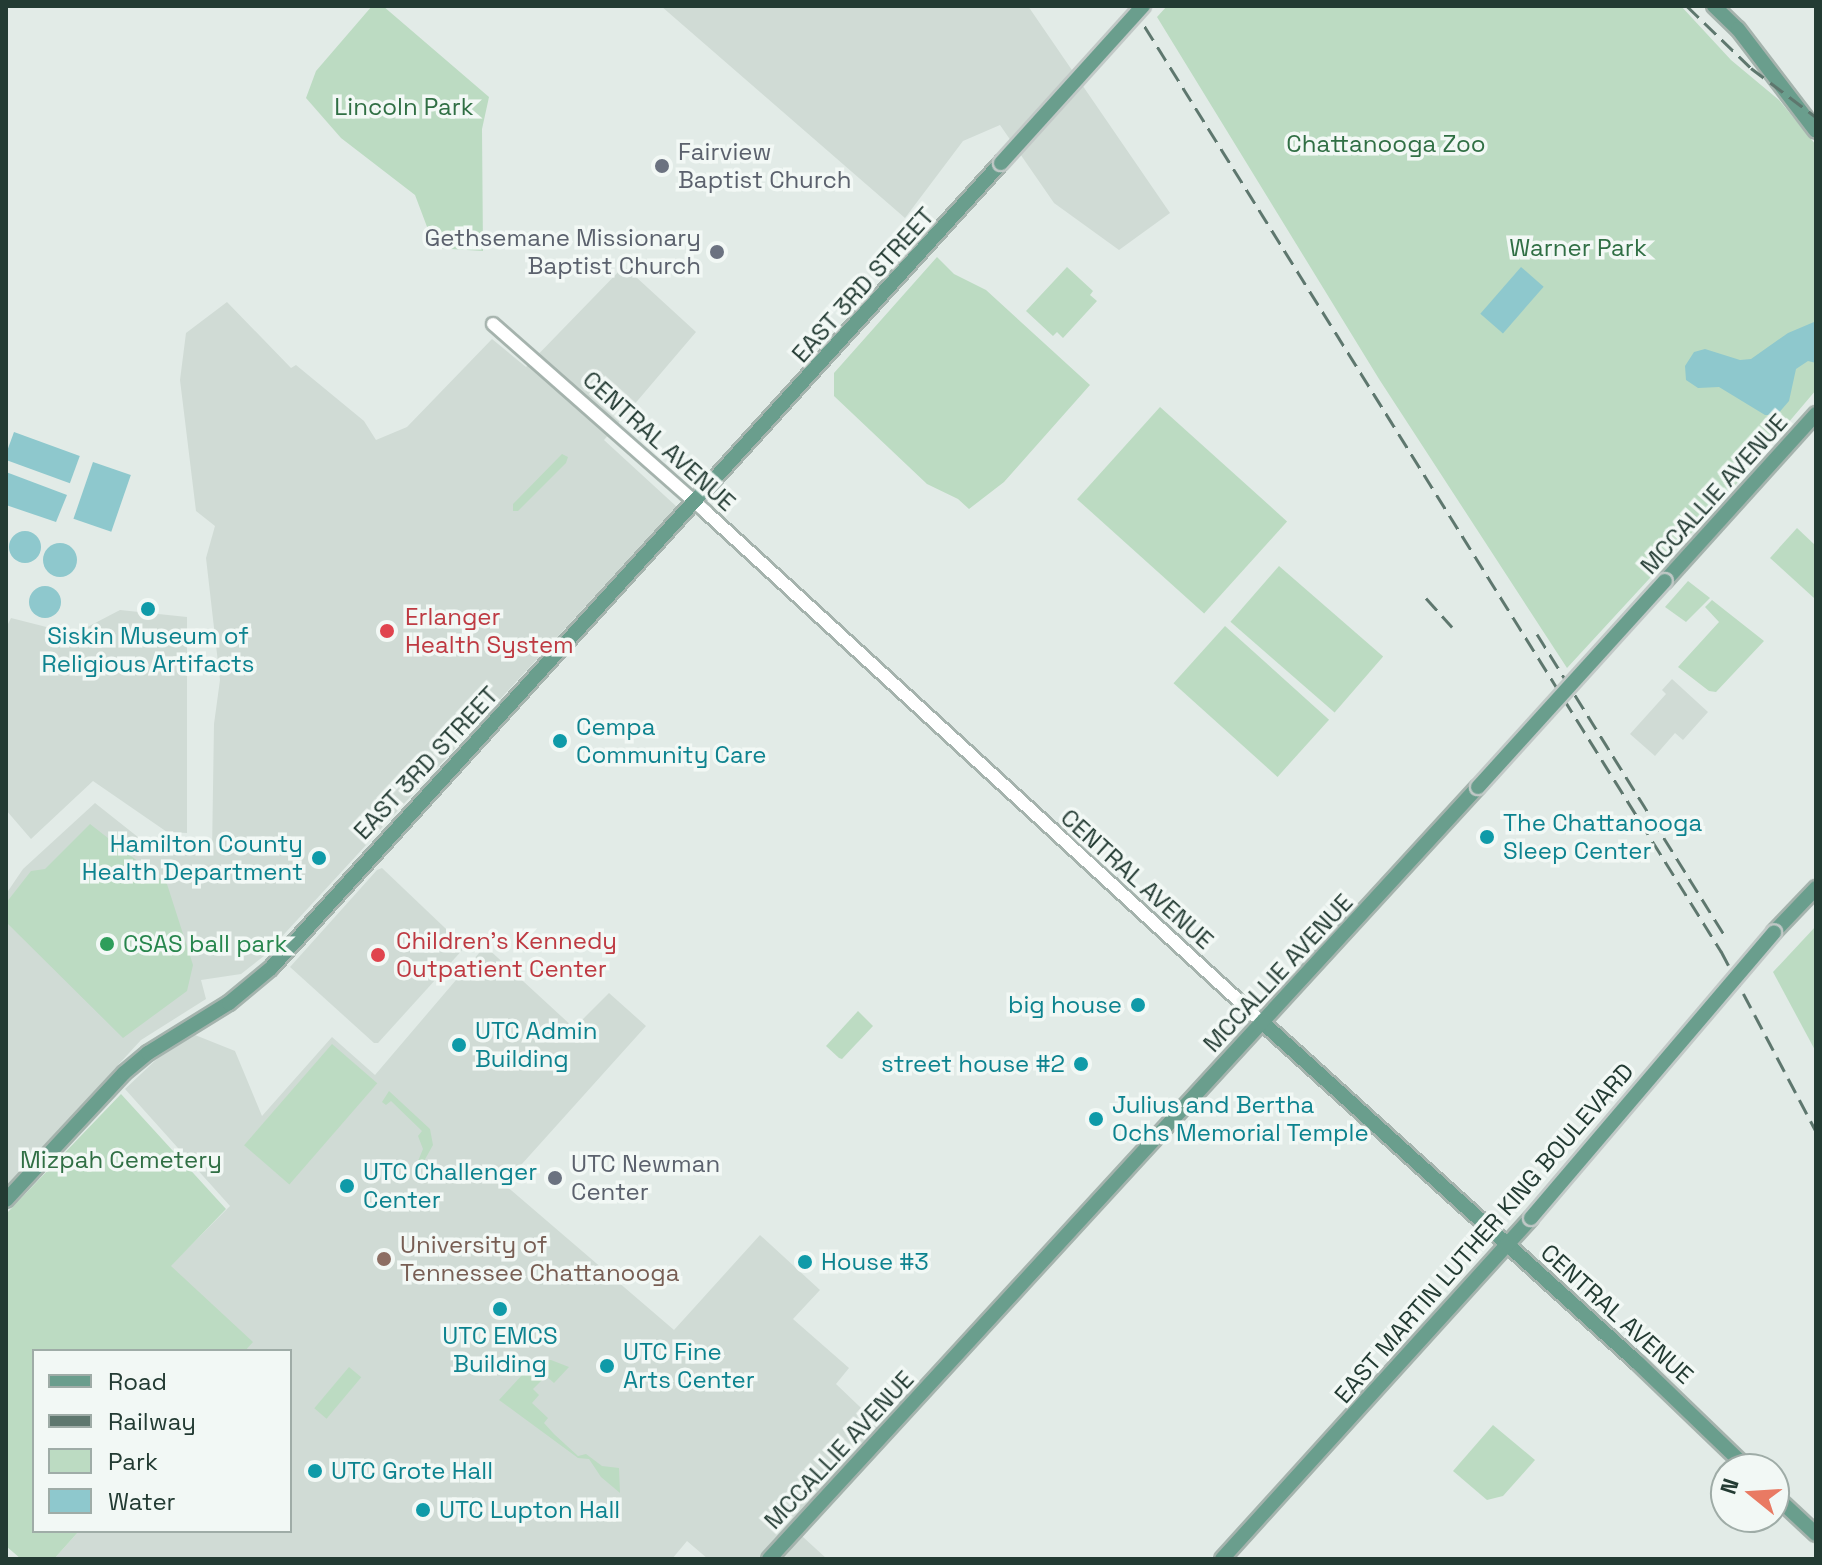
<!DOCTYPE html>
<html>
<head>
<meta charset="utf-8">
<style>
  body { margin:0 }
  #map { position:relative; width:1822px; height:1565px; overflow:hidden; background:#e2ebe7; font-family:"Space Grotesk",sans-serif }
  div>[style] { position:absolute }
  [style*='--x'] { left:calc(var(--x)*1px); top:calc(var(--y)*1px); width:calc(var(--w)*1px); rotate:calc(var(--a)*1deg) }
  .built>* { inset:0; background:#d0dbd5 }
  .green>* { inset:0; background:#bcdbc2; transform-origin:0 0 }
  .water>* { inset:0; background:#8ec8cd; transform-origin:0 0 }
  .round { border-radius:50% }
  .roads { filter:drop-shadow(2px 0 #a5b3ad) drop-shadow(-2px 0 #a5b3ad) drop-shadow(0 2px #a5b3ad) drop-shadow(0 -2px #a5b3ad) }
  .minor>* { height:12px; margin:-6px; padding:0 6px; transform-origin:6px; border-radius:6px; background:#fff }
  .major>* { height:14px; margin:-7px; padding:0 7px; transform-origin:7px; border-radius:7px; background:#6a9e8d }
  .rail>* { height:3px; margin-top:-1.5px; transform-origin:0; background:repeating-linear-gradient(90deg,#5e776e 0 16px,transparent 0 24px) }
  .bridges { filter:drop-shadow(2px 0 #c1c8c6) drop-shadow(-2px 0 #c1c8c6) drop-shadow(0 2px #c1c8c6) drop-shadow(0 -2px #c1c8c6) }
  .major-bridge>* { height:14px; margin:-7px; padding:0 7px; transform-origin:7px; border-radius:7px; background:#6a9e8d }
  .dots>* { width:22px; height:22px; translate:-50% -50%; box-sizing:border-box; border:4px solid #f2f8f5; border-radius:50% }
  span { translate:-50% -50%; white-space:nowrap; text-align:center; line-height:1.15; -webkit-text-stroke:7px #f2f8f5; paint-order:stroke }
  .park-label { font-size:24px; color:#306f44 }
  .worship-label { font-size:24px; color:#5b616d }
  .left { translate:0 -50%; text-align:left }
  .right { translate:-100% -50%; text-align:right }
  .street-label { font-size:24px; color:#233b33 }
  .health-label { font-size:24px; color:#be3a42 }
  .culture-label { font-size:24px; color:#0d838f }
  .leisure-label { font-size:24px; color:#27864d }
  .education-label { font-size:24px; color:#785e54 }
  .frame { position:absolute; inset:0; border:8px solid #233b33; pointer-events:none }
  .legend { position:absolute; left:32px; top:1349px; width:260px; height:184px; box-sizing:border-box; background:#f2f8f5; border:2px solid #9faca7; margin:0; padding:10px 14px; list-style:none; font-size:24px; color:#233b33 }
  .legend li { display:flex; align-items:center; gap:16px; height:40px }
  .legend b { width:40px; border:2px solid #9faca7 }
  .north { position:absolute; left:1710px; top:1453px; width:80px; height:80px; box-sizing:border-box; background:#f2f8f5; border:2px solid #9faca7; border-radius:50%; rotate:288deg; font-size:22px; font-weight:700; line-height:32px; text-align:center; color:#233b33 }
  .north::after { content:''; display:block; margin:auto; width:28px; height:36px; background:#e97a63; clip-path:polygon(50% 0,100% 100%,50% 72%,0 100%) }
</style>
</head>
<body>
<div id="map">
  <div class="built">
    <i style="clip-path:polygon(661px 6px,1028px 6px,1170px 213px,1119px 250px,1054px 203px,1000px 125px,963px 141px,905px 218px)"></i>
    <i style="clip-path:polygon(624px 266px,696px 332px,604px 440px,677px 507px,264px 956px,241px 974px,201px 980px,206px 999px,141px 1040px,6px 1187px,6px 894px,23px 869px,95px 803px,153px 849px,169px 855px,212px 853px,214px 724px,220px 680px,206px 558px,215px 526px,196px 511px,180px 380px,186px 333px,227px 302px,291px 368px,296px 365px,364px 421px,376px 440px,407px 427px,492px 339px,526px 367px)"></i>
    <i style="clip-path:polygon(120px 610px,187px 617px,187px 833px,167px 832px,93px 781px,31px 839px,6px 810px,6px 628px,11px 618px,74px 634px)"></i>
    <i style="clip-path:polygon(1672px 679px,1708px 712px,1683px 740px,1675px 733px,1655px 756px,1630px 734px,1666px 694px,1662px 690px)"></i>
    <i style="clip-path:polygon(382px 868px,465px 947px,378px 1043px,374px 1043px,290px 967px,377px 870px)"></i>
    <i style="clip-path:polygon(485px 946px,574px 1028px,609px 993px,646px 1026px,504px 1184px,674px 1330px,760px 1235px,820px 1290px,793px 1319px,849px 1368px,836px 1384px,881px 1427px,790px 1525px,827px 1559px,708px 1559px,687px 1541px,672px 1559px,54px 1559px,79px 1531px,290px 1531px,290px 1351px,245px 1351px,252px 1342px,170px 1266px,230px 1206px,125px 1089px,158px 1058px,195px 1035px,235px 1051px,262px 1116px,332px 1037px,375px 1075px)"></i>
  </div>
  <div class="green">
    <i style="clip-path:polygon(372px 6px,383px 6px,489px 97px,482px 129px,483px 251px,435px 248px,415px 195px,341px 138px,306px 98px,316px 71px)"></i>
    <i style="clip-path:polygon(1167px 6px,1681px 6px,1731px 60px,1779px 100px,1816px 145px,1816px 390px,1732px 489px,1567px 668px,1379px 379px,1157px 17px)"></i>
    <i style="clip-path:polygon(937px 257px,954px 274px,986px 290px,1090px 385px,1004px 482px,969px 509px,958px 499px,927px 484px,834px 396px,834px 373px)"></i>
    <i style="clip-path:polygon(1067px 267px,1093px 291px,1090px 295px,1097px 301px,1063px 338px,1057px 332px,1053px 336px,1026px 311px)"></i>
    <i style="left:1160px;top:407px;width:171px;height:124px;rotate:42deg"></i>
    <i style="clip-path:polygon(562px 454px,568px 457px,566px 463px,518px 511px,513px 511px,513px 504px)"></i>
    <i style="clip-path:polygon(1797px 528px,1816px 546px,1814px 598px,1770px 558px)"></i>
    <i style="left:1279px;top:566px;width:138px;height:74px;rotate:41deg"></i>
    <i style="clip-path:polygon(1688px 581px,1710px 598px,1686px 622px,1665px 607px)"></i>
    <i style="clip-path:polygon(1712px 600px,1764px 641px,1716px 692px,1709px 691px,1678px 667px,1719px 622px,1705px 607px)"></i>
    <i style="left:1225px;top:626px;width:140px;height:77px;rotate:42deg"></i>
    <i style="clip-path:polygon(90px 824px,167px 884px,193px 965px,187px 991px,123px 1038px,6px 922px,6px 903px,31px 871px,45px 869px)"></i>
    <i style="clip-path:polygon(1816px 926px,1816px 1052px,1773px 972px)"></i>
    <i style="clip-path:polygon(858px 1011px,873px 1026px,842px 1059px,839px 1058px,826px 1046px)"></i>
    <i style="left:332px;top:1044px;width:60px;height:134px;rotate:41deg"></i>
    <i style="clip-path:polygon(389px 1091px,430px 1129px,433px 1145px,423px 1163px,418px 1161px,423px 1149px,418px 1136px,422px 1131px,391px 1101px,386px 1105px,382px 1102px)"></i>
    <i style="clip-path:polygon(121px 1094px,226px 1209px,171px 1266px,253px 1342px,245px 1351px,34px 1351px,34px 1531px,79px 1531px,54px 1559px,21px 1559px,6px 1546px,6px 1214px)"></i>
    <i style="clip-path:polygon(551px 1360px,569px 1367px,554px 1383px,546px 1376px,533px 1389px,539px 1395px,532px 1403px,548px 1418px,544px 1423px,554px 1434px,578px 1456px,586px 1454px,602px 1466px,619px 1468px,620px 1493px,601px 1477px,589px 1459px,578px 1458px,499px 1400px,535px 1361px)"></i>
    <i style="left:349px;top:1367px;width:16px;height:54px;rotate:40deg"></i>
    <i style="clip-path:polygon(1493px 1425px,1535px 1460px,1503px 1496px,1487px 1500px,1453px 1471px)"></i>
  </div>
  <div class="water">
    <i style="left:1521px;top:267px;width:30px;height:62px;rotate:41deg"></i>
    <i style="clip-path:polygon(1816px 313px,1816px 363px,1808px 361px,1796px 369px,1789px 401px,1777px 415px,1765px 415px,1719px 387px,1698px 388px,1686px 380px,1685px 366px,1694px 352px,1705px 349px,1740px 360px,1751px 359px,1788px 333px,1814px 322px)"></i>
    <i style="left:14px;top:432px;width:70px;height:29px;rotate:20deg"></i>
    <i style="left:93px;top:462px;width:40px;height:60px;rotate:19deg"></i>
    <i style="clip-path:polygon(6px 472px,67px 495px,56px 522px,6px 505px)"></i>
    <i class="round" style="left:9px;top:531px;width:32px;height:32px"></i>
    <i class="round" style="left:43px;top:543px;width:34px;height:34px"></i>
    <i class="round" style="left:29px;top:586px;width:32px;height:32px"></i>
  </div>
  <div class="roads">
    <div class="minor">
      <i style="--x:493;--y:324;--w:284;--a:41.4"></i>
      <i style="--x:706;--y:512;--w:754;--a:42.53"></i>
    </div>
    <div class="major">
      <i style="--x:1714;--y:6;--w:33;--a:44"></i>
      <i style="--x:1738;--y:29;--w:128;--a:52.6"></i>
      <i style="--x:1665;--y:581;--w:225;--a:-47.9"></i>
      <i style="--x:1774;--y:932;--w:61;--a:-46.3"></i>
      <i style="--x:1262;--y:1022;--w:508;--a:42.21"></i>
      <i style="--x:1638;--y:1363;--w:153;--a:43.9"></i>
      <i style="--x:6;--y:1200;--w:173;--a:-47.1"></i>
      <i style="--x:124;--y:1073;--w:31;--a:-40"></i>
      <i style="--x:148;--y:1053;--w:95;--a:-31.7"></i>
      <i style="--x:229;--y:1003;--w:55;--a:-39.8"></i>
      <i style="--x:271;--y:968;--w:1087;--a:-47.8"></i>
      <i style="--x:1774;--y:1495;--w:57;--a:42.9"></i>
      <i style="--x:769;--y:1559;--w:1048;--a:-47.44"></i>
      <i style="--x:1222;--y:1559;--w:460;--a:-47.8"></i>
    </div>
  </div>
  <div class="rail">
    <i style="--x:1132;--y:6;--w:1114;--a:58.07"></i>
    <i style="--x:1721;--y:951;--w:204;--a:62.2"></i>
    <i style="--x:1687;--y:6;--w:89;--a:44.1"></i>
    <i style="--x:1751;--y:68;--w:81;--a:37"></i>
    <i style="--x:1426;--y:598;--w:39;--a:48"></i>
    <i style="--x:1537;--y:634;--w:356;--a:58.1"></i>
  </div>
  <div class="bridges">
    <div class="major-bridge">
      <i style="--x:1001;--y:163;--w:212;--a:-47.9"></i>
      <i style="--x:1478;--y:787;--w:278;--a:-47.8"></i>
      <i style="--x:1531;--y:1218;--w:375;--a:-49.6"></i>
    </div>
  </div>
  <div class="dots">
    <i style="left:662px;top:166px;background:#6b7280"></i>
    <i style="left:717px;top:252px;background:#6b7280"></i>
    <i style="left:148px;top:609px;background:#0f9aa8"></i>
    <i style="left:387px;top:631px;background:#e0444e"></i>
    <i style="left:560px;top:741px;background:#0f9aa8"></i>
    <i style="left:1487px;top:837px;background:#0f9aa8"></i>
    <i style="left:319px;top:858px;background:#0f9aa8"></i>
    <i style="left:107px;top:944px;background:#2e9e5b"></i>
    <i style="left:378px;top:955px;background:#e0444e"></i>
    <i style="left:1138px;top:1005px;background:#0f9aa8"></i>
    <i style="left:459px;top:1045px;background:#0f9aa8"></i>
    <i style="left:1081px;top:1064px;background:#0f9aa8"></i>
    <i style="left:1096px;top:1119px;background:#0f9aa8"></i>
    <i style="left:555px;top:1178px;background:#6b7280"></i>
    <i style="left:347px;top:1186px;background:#0f9aa8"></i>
    <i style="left:384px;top:1259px;background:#8d6e63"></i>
    <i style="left:805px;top:1262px;background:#0f9aa8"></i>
    <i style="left:500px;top:1309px;background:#0f9aa8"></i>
    <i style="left:607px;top:1366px;background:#0f9aa8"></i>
    <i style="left:315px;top:1471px;background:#0f9aa8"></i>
    <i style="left:423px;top:1510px;background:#0f9aa8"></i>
  </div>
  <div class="park-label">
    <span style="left:404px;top:107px">Lincoln Park</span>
    <span style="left:1386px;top:144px">Chattanooga Zoo</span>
    <span style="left:1578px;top:248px">Warner Park</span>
    <span style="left:121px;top:1160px">Mizpah Cemetery</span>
  </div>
  <div class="worship-label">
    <span class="left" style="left:678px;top:166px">Fairview<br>Baptist Church</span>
    <span class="right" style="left:701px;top:252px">Gethsemane Missionary<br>Baptist Church</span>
    <span class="left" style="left:571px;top:1178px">UTC Newman<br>Center</span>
  </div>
  <div class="street-label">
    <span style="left:863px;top:285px;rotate:-48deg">EAST 3RD STREET</span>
    <span style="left:659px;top:441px;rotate:42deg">CENTRAL AVENUE</span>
    <span style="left:1714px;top:494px;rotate:-48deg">MCCALLIE AVENUE</span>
    <span style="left:426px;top:763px;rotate:-47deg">EAST 3RD STREET</span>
    <span style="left:1137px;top:879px;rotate:42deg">CENTRAL AVENUE</span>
    <span style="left:1278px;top:973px;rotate:-47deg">MCCALLIE AVENUE</span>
    <span style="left:1484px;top:1233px;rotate:-49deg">EAST MARTIN LUTHER KING BOULEVARD</span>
    <span style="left:1617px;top:1314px;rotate:42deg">CENTRAL AVENUE</span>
    <span style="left:839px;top:1450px;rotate:-47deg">MCCALLIE AVENUE</span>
  </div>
  <div class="health-label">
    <span class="left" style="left:405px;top:631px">Erlanger<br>Health System</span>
    <span class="left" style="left:396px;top:955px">Children's Kennedy<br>Outpatient Center</span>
  </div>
  <div class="culture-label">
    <span style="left:148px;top:650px">Siskin Museum of<br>Religious Artifacts</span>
    <span class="left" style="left:576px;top:741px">Cempa<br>Community Care</span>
    <span class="left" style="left:1503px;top:837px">The Chattanooga<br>Sleep Center</span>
    <span class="right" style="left:303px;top:858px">Hamilton County<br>Health Department</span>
    <span class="right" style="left:1122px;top:1005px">big house</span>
    <span class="left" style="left:475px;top:1045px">UTC Admin<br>Building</span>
    <span class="right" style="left:1065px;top:1064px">street house #2</span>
    <span class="left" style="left:1112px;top:1119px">Julius and Bertha<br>Ochs Memorial Temple</span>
    <span class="left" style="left:363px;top:1186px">UTC Challenger<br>Center</span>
    <span class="left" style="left:821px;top:1262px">House #3</span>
    <span style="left:500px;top:1350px">UTC EMCS<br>Building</span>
    <span class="left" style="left:623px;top:1366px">UTC Fine<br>Arts Center</span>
    <span class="left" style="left:331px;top:1471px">UTC Grote Hall</span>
    <span class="left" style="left:439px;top:1510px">UTC Lupton Hall</span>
  </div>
  <div class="leisure-label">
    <span class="left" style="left:123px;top:944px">CSAS ball park</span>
  </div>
  <div class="education-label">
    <span class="left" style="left:400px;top:1259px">University of<br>Tennessee Chattanooga</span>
  </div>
  <div class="frame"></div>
  <ul class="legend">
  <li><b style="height:10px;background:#6a9e8d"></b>Road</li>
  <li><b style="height:10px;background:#5e776e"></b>Railway</li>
  <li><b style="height:22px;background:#bcdbc2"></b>Park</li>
  <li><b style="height:22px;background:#8ec8cd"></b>Water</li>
  </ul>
  <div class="north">N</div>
</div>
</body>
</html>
